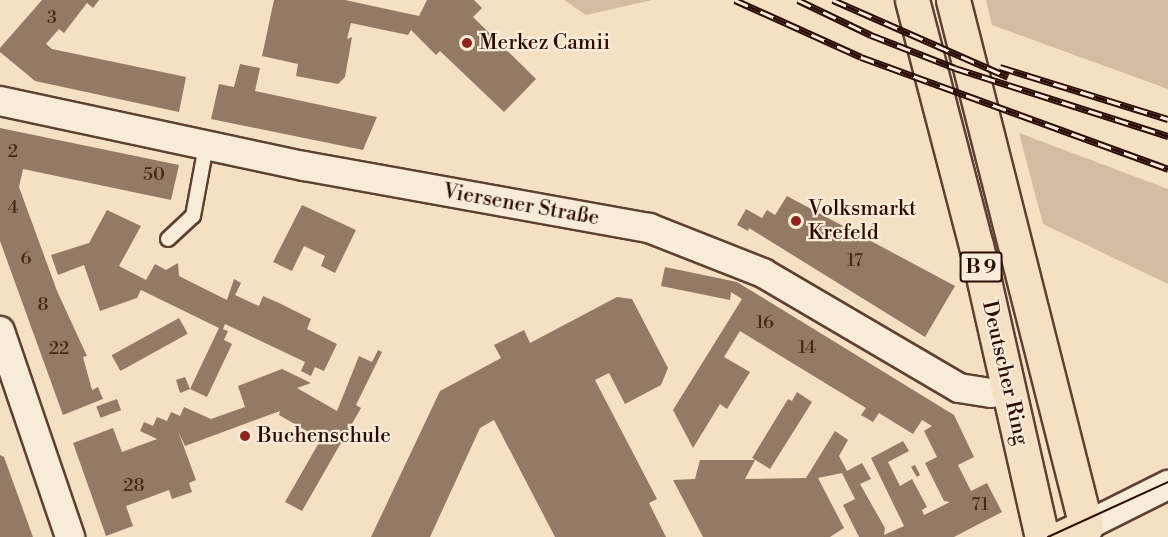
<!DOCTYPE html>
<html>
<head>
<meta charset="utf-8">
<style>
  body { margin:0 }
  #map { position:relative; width:1168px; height:537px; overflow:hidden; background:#f4e0c3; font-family:"Libre Bodoni",serif }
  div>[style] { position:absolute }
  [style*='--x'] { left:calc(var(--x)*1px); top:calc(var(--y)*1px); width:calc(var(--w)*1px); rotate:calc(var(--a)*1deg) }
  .green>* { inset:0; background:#d2bca2 }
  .building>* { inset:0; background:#937a65; transform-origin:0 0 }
  .roads { filter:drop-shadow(2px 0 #5c4131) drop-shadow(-2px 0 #5c4131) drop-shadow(0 2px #5c4131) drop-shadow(0 -2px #5c4131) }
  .service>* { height:14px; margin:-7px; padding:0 7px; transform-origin:7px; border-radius:7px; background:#f8ebd8 }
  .minor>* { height:28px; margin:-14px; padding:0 14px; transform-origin:14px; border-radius:14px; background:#f8ebd8 }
  .primary>* { height:33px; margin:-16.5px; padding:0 16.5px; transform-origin:16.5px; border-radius:16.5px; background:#f4e0c3 }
  .tram>* { height:1.5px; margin:-0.75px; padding:0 0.75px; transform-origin:0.75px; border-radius:0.75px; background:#2a0c00 }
  .rail>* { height:7px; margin-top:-3.5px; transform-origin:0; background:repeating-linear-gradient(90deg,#f8ebd8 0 14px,#2a0c00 0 28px); box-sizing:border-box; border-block:2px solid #2a0c00 }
  .dots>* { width:16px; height:16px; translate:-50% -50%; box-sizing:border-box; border:3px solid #f8ebd8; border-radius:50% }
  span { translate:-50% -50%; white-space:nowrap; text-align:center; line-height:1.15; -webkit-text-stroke:4.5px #f8ebd8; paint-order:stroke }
  .number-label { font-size:18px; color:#442819 }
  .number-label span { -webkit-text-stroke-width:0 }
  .shield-label span { padding:2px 4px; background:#f8ebd8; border:2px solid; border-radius:4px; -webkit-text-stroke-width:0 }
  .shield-label { font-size:20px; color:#2a0c00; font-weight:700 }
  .poi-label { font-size:21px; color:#2a0c00 }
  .left { translate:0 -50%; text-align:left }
  .street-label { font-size:21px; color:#2a0c00 }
</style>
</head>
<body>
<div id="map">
  <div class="green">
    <i style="clip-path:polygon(564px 0,652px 0,586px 15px)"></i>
    <i style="clip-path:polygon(986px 0,1168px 0,1168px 89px,992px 25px)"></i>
    <i style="clip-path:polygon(1019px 133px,1168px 189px,1168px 284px,1043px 224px)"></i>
  </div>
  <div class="building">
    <i style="clip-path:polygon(42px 0,99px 0,93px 8px,87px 3px,64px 33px,59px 29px,46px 44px,52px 49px,186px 77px,179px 112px,35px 81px,0 52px,0 48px)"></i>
    <i style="clip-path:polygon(274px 0,345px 0,419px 16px,427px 0,474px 0,482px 8px,473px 17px,536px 79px,504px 112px,440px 51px,436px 55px,411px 30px,408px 35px,351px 23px,347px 39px,352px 37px,345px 77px,338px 84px,296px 76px,298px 64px,262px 56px)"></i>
    <i style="clip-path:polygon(240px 64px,260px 68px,255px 91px,377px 117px,363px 150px,211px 119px,219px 84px,234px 87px)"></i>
    <i style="clip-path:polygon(0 128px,179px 165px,171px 200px,23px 169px,19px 187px,57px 291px,87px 356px,83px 357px,92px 390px,98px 387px,103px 399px,63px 415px,0 241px)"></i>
    <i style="clip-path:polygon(787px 196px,955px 286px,925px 337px,749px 228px,748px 231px,737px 225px,746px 209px,762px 218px,767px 210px,775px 215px)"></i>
    <i style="clip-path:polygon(302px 205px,356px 230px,335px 273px,321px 266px,325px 256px,304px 246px,292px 271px,273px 262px)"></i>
    <i style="clip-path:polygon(107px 210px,141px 226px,119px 266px,146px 280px,155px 264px,166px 270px,178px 263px,179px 276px,227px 300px,234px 279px,241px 283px,235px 295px,259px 306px,263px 296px,279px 303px,311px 319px,307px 329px,337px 344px,324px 371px,315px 367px,311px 376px,301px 371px,305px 362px,225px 324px,223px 329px,228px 331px,224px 340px,232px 344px,207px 397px,190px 389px,219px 328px,141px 290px,137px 298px,100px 311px,84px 265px,58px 275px,51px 255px,89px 243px)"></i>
    <i style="clip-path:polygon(665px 267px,737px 282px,954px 415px,974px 457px,958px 465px,971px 491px,987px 483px,1002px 512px,954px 537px,859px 537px,843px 505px,855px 499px,842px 473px,818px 478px,844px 528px,830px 537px,703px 537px,673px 480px,695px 479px,700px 460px,755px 460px,745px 479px,806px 478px,835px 431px,848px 440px,839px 456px,847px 471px,862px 463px,871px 479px,860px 484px,885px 528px,884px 535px,904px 526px,871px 458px,903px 441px,909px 451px,888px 462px,900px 486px,912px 479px,927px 507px,922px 510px,924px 515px,950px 502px,944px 501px,925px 463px,937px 457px,924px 431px,932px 426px,922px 420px,913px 434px,879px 413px,873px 422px,861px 415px,866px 408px,740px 331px,724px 357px,750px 372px,727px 409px,720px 404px,693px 448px,673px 410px,742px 299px,731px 292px,730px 300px,661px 286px)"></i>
    <i style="clip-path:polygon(617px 297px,632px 299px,668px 368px,661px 385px,625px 404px,609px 373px,595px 380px,657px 499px,649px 503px,666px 537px,555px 537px,494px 420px,480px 428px,430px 537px,371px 537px,440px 391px,501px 358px,494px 345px,524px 330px,530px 343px)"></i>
    <i style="left:179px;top:318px;width:18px;height:77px;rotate:61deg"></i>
    <i style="clip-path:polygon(378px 350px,382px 352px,356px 405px,361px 408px,302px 511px,285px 502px,321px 439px,279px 415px,280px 411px,185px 446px,178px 431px,196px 480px,189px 483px,192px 492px,172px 499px,169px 490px,126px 506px,133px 526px,106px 536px,73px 443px,113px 428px,122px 452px,157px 439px,140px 431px,144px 422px,153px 426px,157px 417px,167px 421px,171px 412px,180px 416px,184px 407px,211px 419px,245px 407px,238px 386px,282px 369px,311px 383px,297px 388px,337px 411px,359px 356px,372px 362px)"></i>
    <i style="clip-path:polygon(185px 377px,190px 389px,180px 393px,176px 380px)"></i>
    <i style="clip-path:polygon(797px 392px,812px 402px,770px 469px,752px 458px,788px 399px,792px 401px)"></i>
    <i style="left:117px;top:399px;width:12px;height:22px;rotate:70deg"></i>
    <i style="clip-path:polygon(0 455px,4px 457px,33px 537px,0 537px)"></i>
    <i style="clip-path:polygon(915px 465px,920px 475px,917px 477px,911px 467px)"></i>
  </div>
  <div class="roads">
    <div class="service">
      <i style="--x:168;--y:239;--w:34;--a:-43"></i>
      <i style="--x:193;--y:216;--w:71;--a:-79.5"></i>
    </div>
    <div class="minor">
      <i style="--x:0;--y:101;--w:311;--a:12.1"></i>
      <i style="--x:304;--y:166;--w:351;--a:10.2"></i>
      <i style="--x:649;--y:228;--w:123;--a:21.5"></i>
      <i style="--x:763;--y:273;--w:227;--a:30.4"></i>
      <i style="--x:959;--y:388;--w:32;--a:9"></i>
      <i style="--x:991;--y:393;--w:19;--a:-9"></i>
      <i style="--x:0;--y:331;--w:218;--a:71.2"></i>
      <i style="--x:1086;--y:526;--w:92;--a:-26.6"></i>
    </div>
    <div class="primary">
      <i style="--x:912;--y:0;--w:253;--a:75.4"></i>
      <i style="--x:976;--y:245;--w:299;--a:77.3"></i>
      <i style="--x:953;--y:0;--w:543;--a:75.81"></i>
      <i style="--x:1086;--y:526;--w:26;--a:155"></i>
    </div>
  </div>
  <div class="tram">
    <i style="--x:1048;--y:537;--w:132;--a:-24.6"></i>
  </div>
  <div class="rail">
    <i style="--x:735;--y:0;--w:138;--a:24.3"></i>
    <i style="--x:861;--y:57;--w:327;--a:20"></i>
    <i style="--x:798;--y:0;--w:81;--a:25.6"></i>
    <i style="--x:871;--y:35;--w:90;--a:21.4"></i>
    <i style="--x:955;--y:68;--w:224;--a:17.7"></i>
    <i style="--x:833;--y:0;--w:191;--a:23.7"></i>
    <i style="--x:1000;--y:67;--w:176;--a:17.2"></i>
  </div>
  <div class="dots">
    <i style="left:467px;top:43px;background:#8f2418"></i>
    <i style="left:796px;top:221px;background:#8f2418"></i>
    <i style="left:245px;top:436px;background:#8f2418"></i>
  </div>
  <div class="number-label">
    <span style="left:52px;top:18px">3</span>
    <span style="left:13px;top:152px">2</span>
    <span style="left:154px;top:175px">50</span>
    <span style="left:13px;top:208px">4</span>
    <span style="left:26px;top:259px">6</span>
    <span style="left:855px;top:261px">17</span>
    <span style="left:43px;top:305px">8</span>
    <span style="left:765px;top:323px">16</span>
    <span style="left:807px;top:348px">14</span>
    <span style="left:59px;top:349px">22</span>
    <span style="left:134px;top:486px">28</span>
    <span style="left:980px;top:505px">71</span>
  </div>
  <div class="shield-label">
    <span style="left:981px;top:267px">B 9</span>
  </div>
  <div class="poi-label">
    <span class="left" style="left:479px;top:43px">Merkez Camii</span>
    <span class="left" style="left:808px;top:221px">Volksmarkt<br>Krefeld</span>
    <span class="left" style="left:257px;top:436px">Buchenschule</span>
  </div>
  <div class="street-label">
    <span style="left:521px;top:205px;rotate:10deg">Viersener Straße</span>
    <span style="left:1005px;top:373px;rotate:77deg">Deutscher Ring</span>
  </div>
</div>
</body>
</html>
